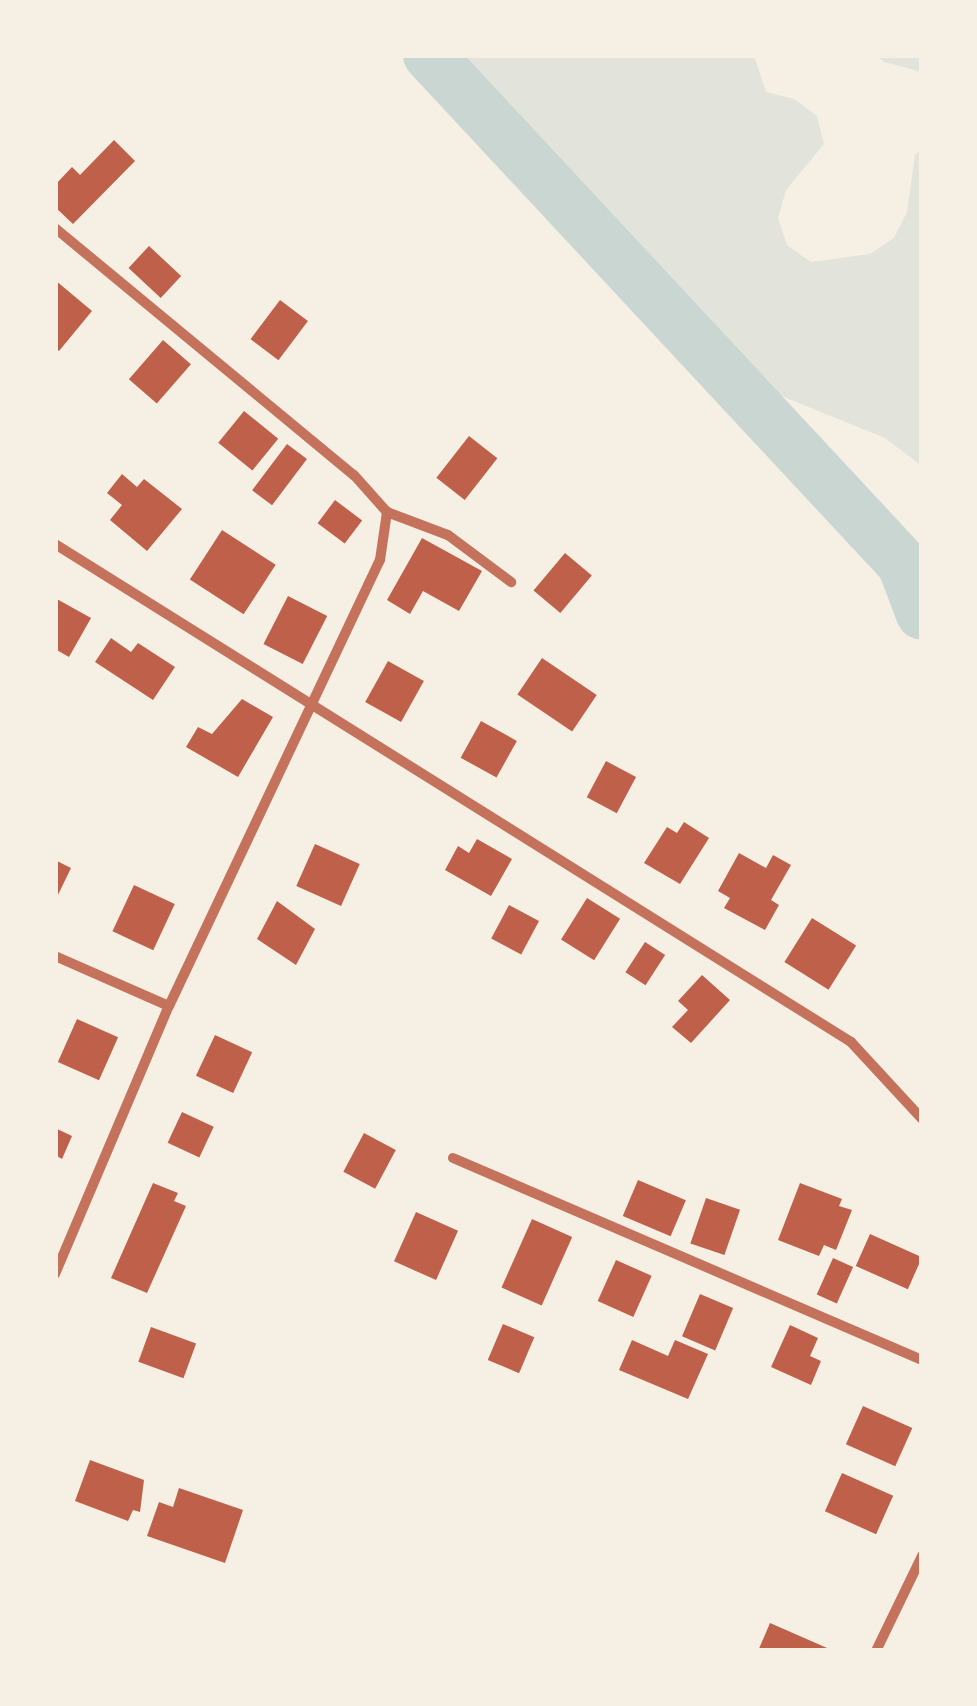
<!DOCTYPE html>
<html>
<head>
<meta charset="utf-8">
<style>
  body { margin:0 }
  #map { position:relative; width:977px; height:1706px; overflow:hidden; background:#f6efe4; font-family:"Alegreya Sans",sans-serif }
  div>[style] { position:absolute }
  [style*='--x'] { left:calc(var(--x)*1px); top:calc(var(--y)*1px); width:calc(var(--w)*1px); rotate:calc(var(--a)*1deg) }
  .green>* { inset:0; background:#e2e4dc }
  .river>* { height:52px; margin:-26px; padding:0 26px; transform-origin:26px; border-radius:26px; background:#c9d6d2 }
  .building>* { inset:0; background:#bf614a; transform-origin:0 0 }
  .minor>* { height:10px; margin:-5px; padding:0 5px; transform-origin:5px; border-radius:5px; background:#c5725c }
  span { translate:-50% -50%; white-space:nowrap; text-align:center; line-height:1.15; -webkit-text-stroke:9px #f6efe4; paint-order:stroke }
  .frame { position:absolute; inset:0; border:58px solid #f6efe4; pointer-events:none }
</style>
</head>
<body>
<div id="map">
  <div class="green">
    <i style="clip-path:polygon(452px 55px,754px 55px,766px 92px,794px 99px,817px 116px,824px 144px,786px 190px,778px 218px,787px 245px,811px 262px,870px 254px,894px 238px,907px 212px,915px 155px,922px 149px,922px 466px,885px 438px,774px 393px,524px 123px)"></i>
    <i style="clip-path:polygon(876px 55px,922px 55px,922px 72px,884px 62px)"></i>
  </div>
  <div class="river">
    <i style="--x:429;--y:55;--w:696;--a:47.04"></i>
    <i style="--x:903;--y:564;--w:53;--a:69.2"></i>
  </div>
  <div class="building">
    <i style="clip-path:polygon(114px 140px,135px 161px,73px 224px,55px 207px,55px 185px,72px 167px,80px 175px)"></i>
    <i style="left:149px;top:246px;width:44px;height:30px;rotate:43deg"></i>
    <i style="clip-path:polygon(55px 280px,92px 311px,59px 351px,55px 348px)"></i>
    <i style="left:280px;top:300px;width:35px;height:49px;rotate:37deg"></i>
    <i style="left:163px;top:340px;width:37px;height:52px;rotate:41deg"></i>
    <i style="left:244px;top:411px;width:44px;height:41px;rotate:39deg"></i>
    <i style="left:469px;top:436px;width:36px;height:53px;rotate:38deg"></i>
    <i style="left:287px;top:444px;width:25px;height:58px;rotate:37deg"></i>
    <i style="clip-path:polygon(122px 474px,137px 487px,144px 479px,182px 509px,147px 551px,110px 520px,122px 505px,107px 493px)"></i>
    <i style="left:335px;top:500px;width:34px;height:29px;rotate:37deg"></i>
    <i style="left:222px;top:530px;width:64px;height:59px;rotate:33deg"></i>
    <i style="clip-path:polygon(422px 538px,482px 571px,459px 611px,423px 591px,410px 614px,387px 600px)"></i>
    <i style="left:565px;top:553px;width:35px;height:49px;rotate:40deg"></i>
    <i style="left:288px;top:596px;width:44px;height:54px;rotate:27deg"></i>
    <i style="clip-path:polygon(55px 598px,91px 618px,69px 657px,55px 649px)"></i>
    <i style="clip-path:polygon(111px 638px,131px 652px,138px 643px,175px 667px,153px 700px,95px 662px)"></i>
    <i style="left:542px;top:658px;width:66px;height:44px;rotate:34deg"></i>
    <i style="left:388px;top:661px;width:41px;height:47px;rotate:29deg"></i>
    <i style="clip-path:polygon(242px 699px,273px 717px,238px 777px,186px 747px,198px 727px,212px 734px)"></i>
    <i style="left:481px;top:721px;width:41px;height:42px;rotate:29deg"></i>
    <i style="left:606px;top:761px;width:34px;height:41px;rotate:28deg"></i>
    <i style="clip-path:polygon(684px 822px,709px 838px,680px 884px,644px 863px,667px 827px,677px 833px)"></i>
    <i style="clip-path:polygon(477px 839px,512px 859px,491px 896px,445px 870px,458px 846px,469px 853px)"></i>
    <i style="left:315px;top:844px;width:49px;height:46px;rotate:24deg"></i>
    <i style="clip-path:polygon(739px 853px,766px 868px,773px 855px,791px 865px,771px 900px,779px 905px,765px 930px,724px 908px,730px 898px,718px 891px)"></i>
    <i style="clip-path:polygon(55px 860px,71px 868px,55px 901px)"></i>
    <i style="left:134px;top:885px;width:45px;height:51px;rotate:25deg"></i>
    <i style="left:587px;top:898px;width:39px;height:49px;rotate:32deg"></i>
    <i style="clip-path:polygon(277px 901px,315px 929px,296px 965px,257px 939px)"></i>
    <i style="left:509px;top:905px;width:34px;height:38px;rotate:28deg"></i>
    <i style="left:812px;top:918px;width:52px;height:52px;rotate:32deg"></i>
    <i style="left:645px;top:942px;width:24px;height:36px;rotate:33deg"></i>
    <i style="clip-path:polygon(702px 975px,730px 1000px,691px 1043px,672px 1027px,688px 1010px,678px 1001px)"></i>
    <i style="left:77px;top:1019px;width:45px;height:47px;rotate:24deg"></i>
    <i style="left:215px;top:1035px;width:41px;height:45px;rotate:25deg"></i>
    <i style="left:182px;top:1112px;width:35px;height:34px;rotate:25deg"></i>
    <i style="clip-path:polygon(55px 1128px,72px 1136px,62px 1159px,55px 1155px)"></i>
    <i style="left:364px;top:1133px;width:36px;height:44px;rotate:28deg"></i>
    <i style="left:638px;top:1180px;width:52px;height:39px;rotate:23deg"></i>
    <i style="clip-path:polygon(153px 1183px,178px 1193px,174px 1201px,186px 1206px,147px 1293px,111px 1278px)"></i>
    <i style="clip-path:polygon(800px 1183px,842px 1199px,839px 1206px,852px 1210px,836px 1250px,824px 1245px,819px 1256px,778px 1240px)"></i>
    <i style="left:706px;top:1198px;width:36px;height:48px;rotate:19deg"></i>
    <i style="left:416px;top:1212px;width:46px;height:54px;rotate:24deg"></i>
    <i style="left:532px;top:1219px;width:44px;height:75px;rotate:24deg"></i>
    <i style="left:870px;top:1234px;width:57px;height:35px;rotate:24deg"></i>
    <i style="left:833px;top:1258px;width:22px;height:40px;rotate:24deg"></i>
    <i style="left:616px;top:1260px;width:39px;height:45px;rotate:24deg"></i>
    <i style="left:700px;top:1294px;width:36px;height:46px;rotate:23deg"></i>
    <i style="left:503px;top:1324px;width:34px;height:39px;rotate:23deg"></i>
    <i style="clip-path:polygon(790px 1325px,818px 1338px,810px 1356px,821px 1361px,811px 1385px,771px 1367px)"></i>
    <i style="left:151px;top:1327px;width:48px;height:37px;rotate:20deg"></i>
    <i style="clip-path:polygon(632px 1340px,668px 1356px,675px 1340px,708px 1354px,688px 1399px,619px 1370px)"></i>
    <i style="left:863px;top:1406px;width:54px;height:42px;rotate:24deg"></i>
    <i style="clip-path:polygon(90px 1460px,144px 1480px,140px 1512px,133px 1510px,128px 1521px,75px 1501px)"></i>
    <i style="left:842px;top:1473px;width:56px;height:42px;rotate:24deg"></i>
    <i style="clip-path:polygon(179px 1488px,243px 1510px,225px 1563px,147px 1536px,159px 1502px,173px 1507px)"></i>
    <i style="clip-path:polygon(770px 1623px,834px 1651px,758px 1651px)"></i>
  </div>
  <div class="minor">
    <i style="--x:55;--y:228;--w:388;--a:39.6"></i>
    <i style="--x:354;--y:475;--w:50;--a:48.3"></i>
    <i style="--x:387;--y:512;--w:65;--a:20.7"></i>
    <i style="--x:448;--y:535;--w:79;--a:36.7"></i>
    <i style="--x:55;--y:544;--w:939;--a:32.03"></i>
    <i style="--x:851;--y:1042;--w:105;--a:47.3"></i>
    <i style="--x:55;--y:956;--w:124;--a:23.7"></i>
    <i style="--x:453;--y:1158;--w:511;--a:23.3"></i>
    <i style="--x:55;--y:1274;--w:291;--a:-67"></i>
    <i style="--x:169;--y:1006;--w:493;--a:-64.7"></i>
    <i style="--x:380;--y:560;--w:49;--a:-81.7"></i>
    <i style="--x:876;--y:1651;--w:106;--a:-64.2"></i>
  </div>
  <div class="frame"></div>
</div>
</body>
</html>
